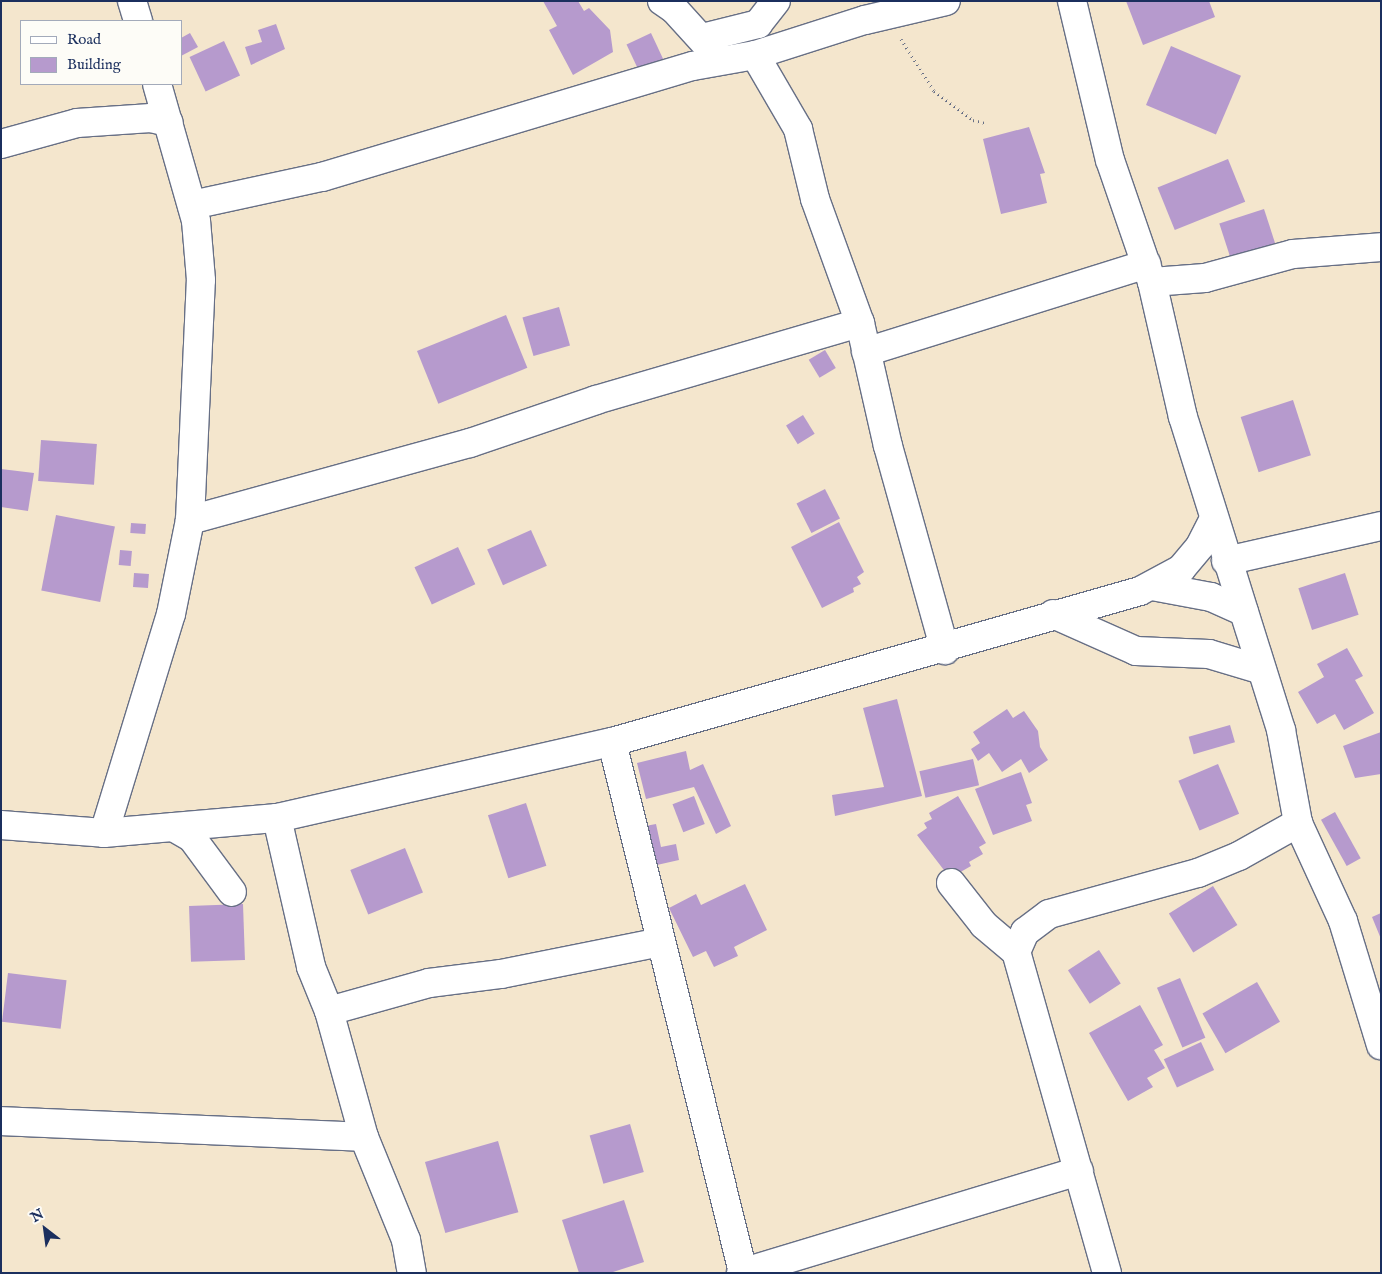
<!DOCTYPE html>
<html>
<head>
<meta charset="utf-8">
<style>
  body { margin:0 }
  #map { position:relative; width:1382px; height:1274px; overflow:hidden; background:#f4e6cd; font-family:"IM FELL English",serif }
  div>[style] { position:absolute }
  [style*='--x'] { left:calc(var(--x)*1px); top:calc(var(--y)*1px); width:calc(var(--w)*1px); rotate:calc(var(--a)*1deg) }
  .building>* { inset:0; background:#b69acd; transform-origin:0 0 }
  .path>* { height:3px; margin-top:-1.5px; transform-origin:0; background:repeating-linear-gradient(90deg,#676f85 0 1px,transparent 0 5px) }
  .roads { filter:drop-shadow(1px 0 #676f85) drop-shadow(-1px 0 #676f85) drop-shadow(0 1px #676f85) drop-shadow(0 -1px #676f85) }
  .minor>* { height:28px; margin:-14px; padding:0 14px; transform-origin:14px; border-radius:14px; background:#fff }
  span { translate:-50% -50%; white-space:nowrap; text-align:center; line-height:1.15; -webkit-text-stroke:4px #fdfcf7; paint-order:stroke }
  .frame { position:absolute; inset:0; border:2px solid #1b2f5e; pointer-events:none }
  .legend { position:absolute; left:20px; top:20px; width:162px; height:65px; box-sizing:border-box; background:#fdfcf7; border:1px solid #a3aaba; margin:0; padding:6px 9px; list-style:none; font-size:15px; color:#1b2f5e }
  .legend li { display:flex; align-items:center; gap:10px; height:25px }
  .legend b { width:25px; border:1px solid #a3aaba }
  .north { position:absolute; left:20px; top:1204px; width:50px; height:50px; -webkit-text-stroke:4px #fdfcf7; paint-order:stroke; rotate:330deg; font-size:14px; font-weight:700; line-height:20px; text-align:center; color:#1b2f5e }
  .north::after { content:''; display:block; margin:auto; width:18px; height:22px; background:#1b2f5e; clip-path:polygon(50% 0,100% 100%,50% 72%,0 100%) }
</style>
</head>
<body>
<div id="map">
  <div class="building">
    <i style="clip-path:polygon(543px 1px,578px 1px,584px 11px,589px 8px,610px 30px,613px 52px,573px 75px,549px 30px,557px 26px)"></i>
    <i style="clip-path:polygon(1126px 1px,1209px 1px,1215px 17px,1143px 45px)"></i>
    <i style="clip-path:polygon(276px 24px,285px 49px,251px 65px,245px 47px,262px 42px,258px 30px)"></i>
    <i style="clip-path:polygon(190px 33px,198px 47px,181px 56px,181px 38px)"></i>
    <i style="left:651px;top:33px;width:29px;height:27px;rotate:65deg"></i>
    <i style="left:224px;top:41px;width:38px;height:38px;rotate:65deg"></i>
    <i style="left:1171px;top:46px;width:76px;height:64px;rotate:23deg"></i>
    <i style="clip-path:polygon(1029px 127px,1045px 173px,1040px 174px,1047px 203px,1001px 214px,983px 139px)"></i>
    <i style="left:1228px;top:159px;width:46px;height:76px;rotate:68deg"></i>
    <i style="left:1264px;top:209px;width:36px;height:47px;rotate:72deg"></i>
    <i style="left:559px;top:307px;width:40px;height:38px;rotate:74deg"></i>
    <i style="left:506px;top:315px;width:57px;height:96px;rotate:68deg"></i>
    <i style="left:825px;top:350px;width:21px;height:19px;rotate:59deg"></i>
    <i style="left:1293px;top:400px;width:58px;height:55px;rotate:72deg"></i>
    <i style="left:803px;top:415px;width:22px;height:20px;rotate:58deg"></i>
    <i style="left:41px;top:440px;width:56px;height:41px;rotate:4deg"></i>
    <i style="clip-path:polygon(1px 469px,34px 473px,28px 511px,1px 507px)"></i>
    <i style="left:825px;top:489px;width:33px;height:32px;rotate:63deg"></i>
    <i style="left:56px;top:515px;width:60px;height:77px;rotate:11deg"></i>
    <i style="clip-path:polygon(839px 522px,864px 572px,857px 577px,861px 584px,853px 588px,854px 592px,822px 608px,791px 547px)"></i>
    <i style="left:131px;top:523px;width:15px;height:10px;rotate:4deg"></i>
    <i style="left:531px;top:530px;width:39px;height:48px;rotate:66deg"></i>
    <i style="left:458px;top:547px;width:41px;height:48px;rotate:65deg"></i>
    <i style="left:120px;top:550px;width:12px;height:15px;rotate:5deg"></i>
    <i style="left:134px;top:573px;width:15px;height:14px;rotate:4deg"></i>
    <i style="left:1345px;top:573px;width:44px;height:49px;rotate:72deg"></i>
    <i style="clip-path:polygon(1347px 648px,1363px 676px,1355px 680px,1374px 713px,1344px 730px,1335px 714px,1317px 724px,1298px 692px,1324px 677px,1317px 664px)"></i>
    <i style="clip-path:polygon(897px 699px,922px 796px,835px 816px,832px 795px,884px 787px,863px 708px)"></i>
    <i style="clip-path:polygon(1007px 709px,1013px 718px,1024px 711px,1038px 731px,1040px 747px,1048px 760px,1029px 773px,1021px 759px,1002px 772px,989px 753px,978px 761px,971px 749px,980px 743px,973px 732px)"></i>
    <i style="left:1230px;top:725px;width:18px;height:43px;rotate:74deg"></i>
    <i style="clip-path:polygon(1381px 732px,1381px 774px,1355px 778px,1343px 746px)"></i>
    <i style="clip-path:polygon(686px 751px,690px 770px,703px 764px,731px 826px,716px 834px,694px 787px,646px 799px,637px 763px)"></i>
    <i style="left:973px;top:759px;width:27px;height:55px;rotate:77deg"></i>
    <i style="left:1218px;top:764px;width:54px;height:43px;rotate:67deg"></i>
    <i style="clip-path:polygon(1021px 772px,1032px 803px,1026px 805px,1032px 821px,993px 835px,975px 789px)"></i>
    <i style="left:694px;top:796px;width:30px;height:23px;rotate:69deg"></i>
    <i style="clip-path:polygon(958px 796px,986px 843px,979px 847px,983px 854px,969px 862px,971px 866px,950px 878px,917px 835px,927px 828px,924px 823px,932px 819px,929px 813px)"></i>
    <i style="left:526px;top:803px;width:66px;height:40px;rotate:72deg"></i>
    <i style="left:1335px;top:812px;width:53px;height:16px;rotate:61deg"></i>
    <i style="clip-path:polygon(656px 824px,661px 847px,676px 844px,679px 860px,648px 867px,640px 827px)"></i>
    <i style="left:405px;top:848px;width:48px;height:59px;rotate:68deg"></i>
    <i style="clip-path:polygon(745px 884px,767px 930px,734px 947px,738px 956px,714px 967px,706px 951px,693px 957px,669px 908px,696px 894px,701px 905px)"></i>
    <i style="left:1213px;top:886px;width:46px;height:52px;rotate:58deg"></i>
    <i style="left:243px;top:904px;width:56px;height:54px;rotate:88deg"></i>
    <i style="clip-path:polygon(1381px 913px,1381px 939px,1372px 917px)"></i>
    <i style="left:1099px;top:950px;width:40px;height:37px;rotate:57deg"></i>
    <i style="left:8px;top:973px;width:59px;height:49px;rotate:7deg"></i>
    <i style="left:1180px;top:978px;width:65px;height:25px;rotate:67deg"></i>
    <i style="left:1257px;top:982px;width:46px;height:63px;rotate:60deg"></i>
    <i style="clip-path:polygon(1140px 1005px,1163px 1045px,1154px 1050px,1165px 1068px,1147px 1078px,1153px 1087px,1128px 1101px,1089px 1033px)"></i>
    <i style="left:1201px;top:1042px;width:31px;height:41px;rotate:65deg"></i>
    <i style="left:630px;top:1124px;width:50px;height:42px;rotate:74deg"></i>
    <i style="left:498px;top:1141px;width:74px;height:76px;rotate:74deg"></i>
    <i style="clip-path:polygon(624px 1200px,644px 1262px,610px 1273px,579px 1273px,562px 1220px)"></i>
  </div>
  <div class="path">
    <i style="--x:901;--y:39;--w:62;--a:57.6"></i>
    <i style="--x:934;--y:91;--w:49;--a:36.6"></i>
    <i style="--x:973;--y:120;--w:12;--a:14"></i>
  </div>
  <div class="roads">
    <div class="minor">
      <i style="--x:132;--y:1;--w:21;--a:73"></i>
      <i style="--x:662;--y:1;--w:14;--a:34"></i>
      <i style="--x:674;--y:9;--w:58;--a:47.8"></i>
      <i style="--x:1072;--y:1;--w:163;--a:76.6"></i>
      <i style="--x:1110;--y:160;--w:129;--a:71"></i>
      <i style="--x:1152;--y:282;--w:139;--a:77.1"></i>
      <i style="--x:1183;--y:417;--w:328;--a:72.6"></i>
      <i style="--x:1281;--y:730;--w:95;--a:79.6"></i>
      <i style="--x:1298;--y:823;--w:108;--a:65.3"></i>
      <i style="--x:1343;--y:921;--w:130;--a:73"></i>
      <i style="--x:702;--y:38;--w:58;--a:-14"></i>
      <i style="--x:758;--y:24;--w:29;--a:-52"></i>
      <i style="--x:755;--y:55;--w:86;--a:59.8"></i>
      <i style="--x:798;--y:129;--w:72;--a:76.3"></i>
      <i style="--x:815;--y:199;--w:132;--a:70.1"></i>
      <i style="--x:860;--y:323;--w:126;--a:77.2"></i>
      <i style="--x:888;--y:446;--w:212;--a:74.4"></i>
      <i style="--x:1;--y:144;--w:79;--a:-15.4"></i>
      <i style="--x:77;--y:123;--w:74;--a:-3.9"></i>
      <i style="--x:151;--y:118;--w:18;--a:13"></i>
      <i style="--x:192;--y:205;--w:133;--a:-12.2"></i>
      <i style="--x:322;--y:177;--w:387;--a:-16.7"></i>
      <i style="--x:693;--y:66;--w:63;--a:-10.1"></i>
      <i style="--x:755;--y:55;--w:115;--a:-17.7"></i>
      <i style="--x:865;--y:20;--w:83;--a:-13.2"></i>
      <i style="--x:1152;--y:282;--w:53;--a:-4.3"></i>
      <i style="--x:1205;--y:278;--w:91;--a:-15.3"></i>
      <i style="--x:1293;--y:254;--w:88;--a:-4.5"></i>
      <i style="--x:866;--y:352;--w:294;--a:-17.4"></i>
      <i style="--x:190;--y:520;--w:290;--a:-15.4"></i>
      <i style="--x:470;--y:443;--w:133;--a:-18.8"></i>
      <i style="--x:596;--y:400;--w:275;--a:-16.3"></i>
      <i style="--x:1226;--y:561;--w:159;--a:-12.7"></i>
      <i style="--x:1152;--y:586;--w:60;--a:10.6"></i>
      <i style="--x:1211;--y:597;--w:36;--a:24"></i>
      <i style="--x:1053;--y:614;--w:91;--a:24"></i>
      <i style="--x:1136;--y:651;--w:73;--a:2.4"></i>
      <i style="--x:1209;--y:654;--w:55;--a:16.8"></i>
      <i style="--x:612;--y:742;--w:546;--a:76.12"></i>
      <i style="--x:277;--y:818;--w:153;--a:77.1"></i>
      <i style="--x:311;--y:967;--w:48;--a:67.8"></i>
      <i style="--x:329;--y:1011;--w:131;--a:74.5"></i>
      <i style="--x:1;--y:825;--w:103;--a:4.4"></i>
      <i style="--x:104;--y:833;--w:174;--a:-5"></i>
      <i style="--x:277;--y:818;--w:344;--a:-12.8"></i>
      <i style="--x:612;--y:742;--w:549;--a:-15.96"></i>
      <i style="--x:1140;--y:591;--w:47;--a:-28.2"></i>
      <i style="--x:1181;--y:569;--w:30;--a:-50"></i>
      <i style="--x:1200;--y:546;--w:30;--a:-63"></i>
      <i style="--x:173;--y:827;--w:22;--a:30"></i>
      <i style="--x:192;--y:838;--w:67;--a:53.5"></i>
      <i style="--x:104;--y:833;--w:229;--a:-73"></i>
      <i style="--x:171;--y:614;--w:96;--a:-78.6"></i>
      <i style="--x:190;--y:520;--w:240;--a:-87.4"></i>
      <i style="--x:201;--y:280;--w:59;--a:-94.8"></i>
      <i style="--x:196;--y:221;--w:142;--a:-105.9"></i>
      <i style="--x:951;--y:883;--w:53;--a:51.8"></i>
      <i style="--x:984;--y:925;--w:42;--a:40.2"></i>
      <i style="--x:329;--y:1011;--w:104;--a:-15.6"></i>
      <i style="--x:429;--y:983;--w:73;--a:-7.1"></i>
      <i style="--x:501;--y:974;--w:163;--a:-11.3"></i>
      <i style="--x:1;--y:1121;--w:363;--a:2.5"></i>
      <i style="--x:364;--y:1137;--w:111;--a:67.8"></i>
      <i style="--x:406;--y:1240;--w:34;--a:80"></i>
      <i style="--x:741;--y:1273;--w:353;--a:-16.8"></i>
      <i style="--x:1107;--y:1273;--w:334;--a:-105.8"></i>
      <i style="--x:1016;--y:952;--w:22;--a:-66"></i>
      <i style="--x:1025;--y:932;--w:30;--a:-37"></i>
      <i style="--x:1049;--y:914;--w:155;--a:-15.4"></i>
      <i style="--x:1198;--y:873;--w:44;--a:-22.5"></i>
      <i style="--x:1239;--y:856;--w:68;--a:-29.2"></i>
    </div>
  </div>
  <div class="frame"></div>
  <ul class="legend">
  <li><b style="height:6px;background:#fff"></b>Road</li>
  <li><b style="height:14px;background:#b69acd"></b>Building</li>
  </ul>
  <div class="north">N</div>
</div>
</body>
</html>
